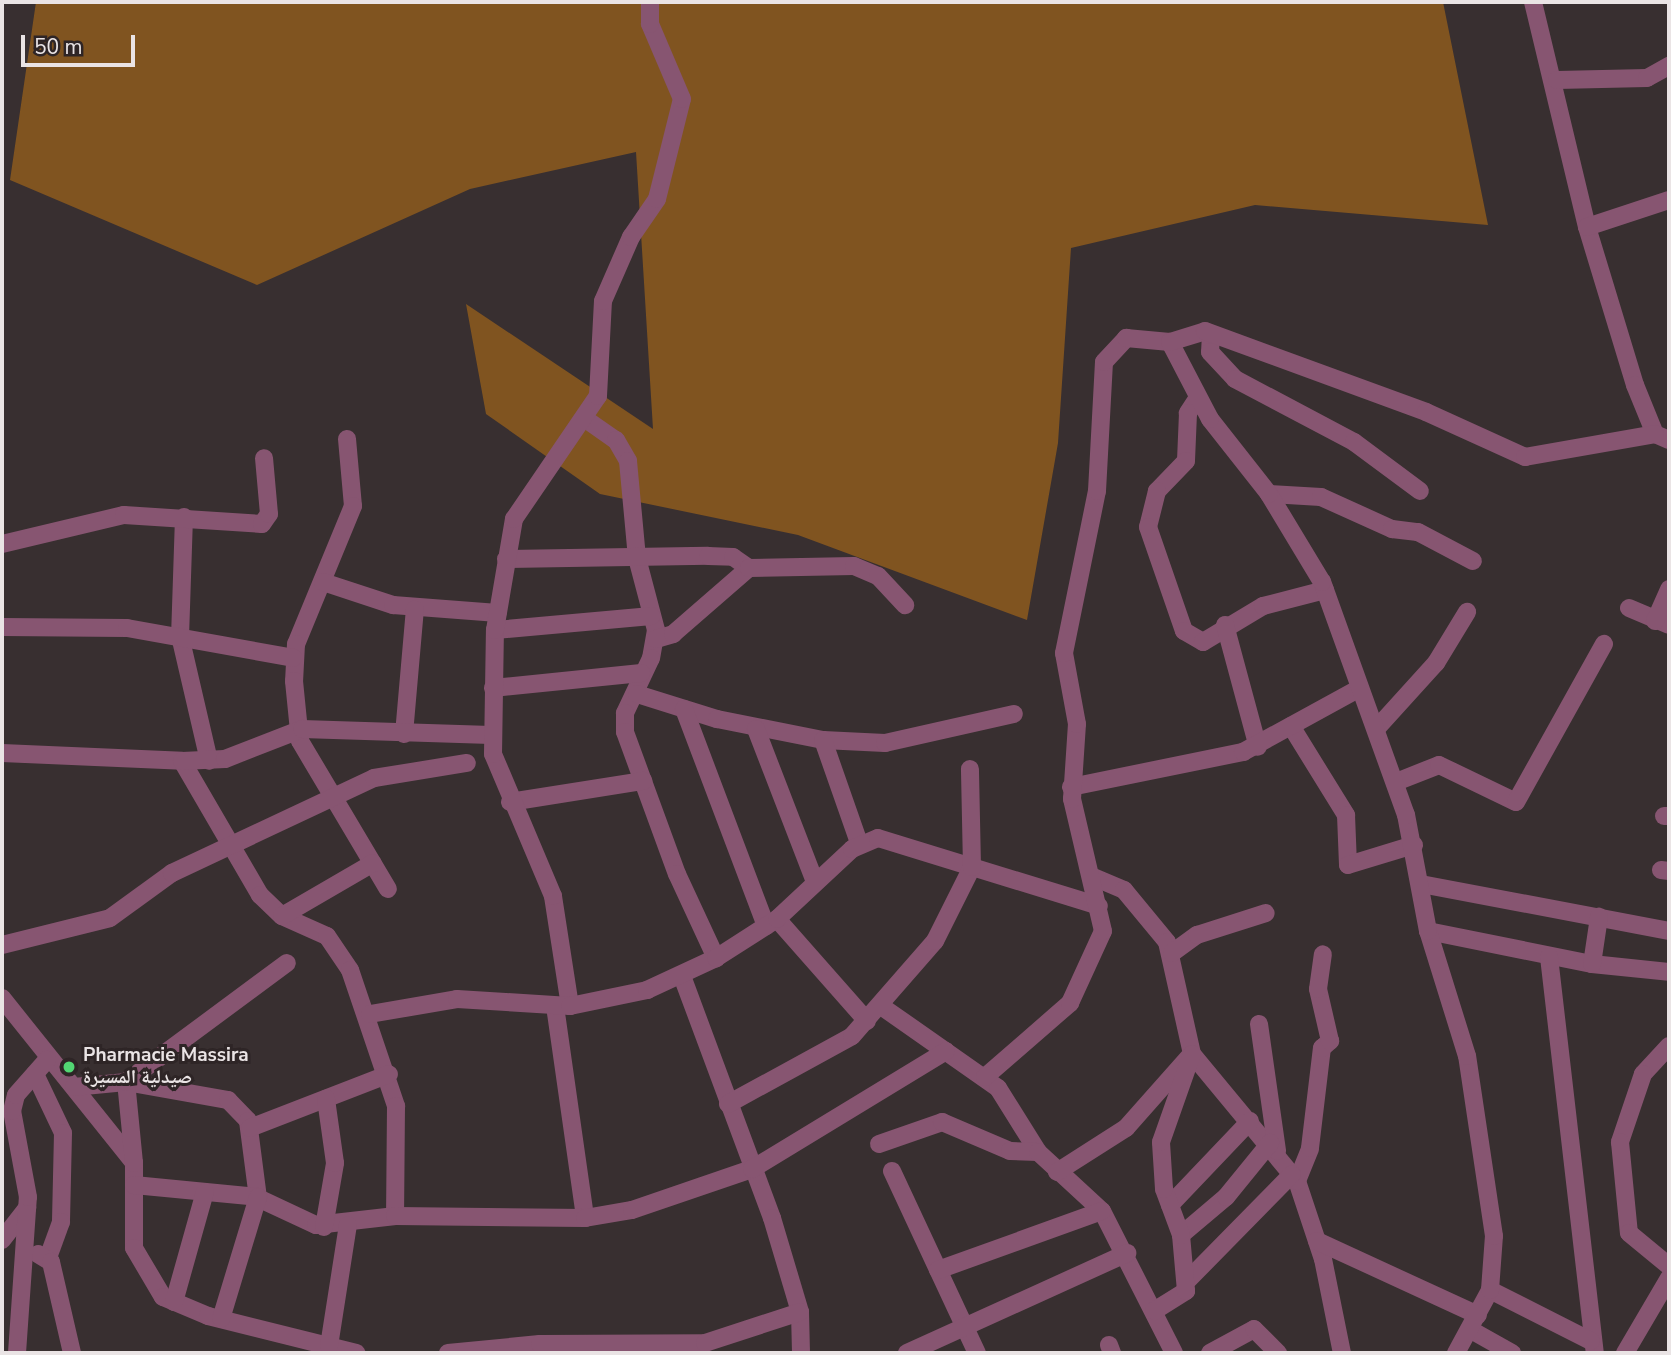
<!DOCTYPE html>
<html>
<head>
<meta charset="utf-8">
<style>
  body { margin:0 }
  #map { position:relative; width:1671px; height:1355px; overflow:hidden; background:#382f30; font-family:"Nunito Sans","Noto Naskh Arabic",sans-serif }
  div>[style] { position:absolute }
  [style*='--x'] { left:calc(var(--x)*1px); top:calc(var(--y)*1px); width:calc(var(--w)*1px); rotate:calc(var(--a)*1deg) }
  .forest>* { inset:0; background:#805420 }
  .minor>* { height:18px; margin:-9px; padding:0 9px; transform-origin:9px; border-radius:9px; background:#875571 }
  .dots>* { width:19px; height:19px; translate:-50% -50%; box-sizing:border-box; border:4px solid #2e2526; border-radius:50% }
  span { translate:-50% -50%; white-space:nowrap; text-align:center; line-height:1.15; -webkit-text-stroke:6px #2e2526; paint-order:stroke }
  .poi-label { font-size:19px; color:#eae4e5; font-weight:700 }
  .left { translate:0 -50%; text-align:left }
  .frame { position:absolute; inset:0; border:4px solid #eae4e5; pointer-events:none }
  .scale { position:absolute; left:21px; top:35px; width:114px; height:32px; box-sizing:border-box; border:4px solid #eae4e5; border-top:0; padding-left:9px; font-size:21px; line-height:24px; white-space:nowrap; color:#eae4e5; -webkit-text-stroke:5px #2e2526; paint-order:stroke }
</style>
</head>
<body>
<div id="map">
  <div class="forest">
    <i style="clip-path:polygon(36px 2px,1443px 2px,1488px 225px,1255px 205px,1071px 248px,1058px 443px,1027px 620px,798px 535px,600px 494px,486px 414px,466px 304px,653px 429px,636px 152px,470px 189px,257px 285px,10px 180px)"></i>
  </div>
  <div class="minor">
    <i style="--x:1533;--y:2;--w:231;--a:76.5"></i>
    <i style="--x:1587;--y:227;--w:165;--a:73.1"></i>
    <i style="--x:1635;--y:385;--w:53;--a:67.8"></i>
    <i style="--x:1655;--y:434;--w:15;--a:23"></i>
    <i style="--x:1557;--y:80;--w:90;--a:-1.3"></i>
    <i style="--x:1647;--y:78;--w:25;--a:-29"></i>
    <i style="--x:1587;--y:227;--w:86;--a:-18.2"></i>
    <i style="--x:1211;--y:334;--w:18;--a:93"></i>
    <i style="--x:1210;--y:352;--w:37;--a:47"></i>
    <i style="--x:1235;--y:379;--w:135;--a:27.9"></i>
    <i style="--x:1354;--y:442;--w:82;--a:36.6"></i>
    <i style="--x:1197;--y:399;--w:17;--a:123"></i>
    <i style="--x:1188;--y:413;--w:48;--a:92.4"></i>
    <i style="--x:1186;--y:461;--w:42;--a:134"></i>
    <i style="--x:1157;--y:491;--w:37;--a:104"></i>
    <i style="--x:1148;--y:527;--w:110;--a:70.9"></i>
    <i style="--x:1184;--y:631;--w:22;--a:30"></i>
    <i style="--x:1203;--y:642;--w:70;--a:-31"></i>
    <i style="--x:1263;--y:606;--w:64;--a:-14.5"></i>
    <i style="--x:584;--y:418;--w:39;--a:35"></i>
    <i style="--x:616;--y:440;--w:24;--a:60"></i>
    <i style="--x:628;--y:461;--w:97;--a:84.7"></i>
    <i style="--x:637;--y:558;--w:74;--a:75.2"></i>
    <i style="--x:656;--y:630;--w:28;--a:100"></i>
    <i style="--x:651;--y:658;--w:61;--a:115.3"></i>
    <i style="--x:625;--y:713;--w:19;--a:90"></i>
    <i style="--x:625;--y:732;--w:151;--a:69.9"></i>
    <i style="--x:677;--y:874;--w:93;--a:65.1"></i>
    <i style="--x:347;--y:439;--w:67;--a:84.9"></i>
    <i style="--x:353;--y:506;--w:149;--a:112.4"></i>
    <i style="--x:296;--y:644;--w:37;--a:93"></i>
    <i style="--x:294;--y:681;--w:60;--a:84.3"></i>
    <i style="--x:300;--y:741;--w:172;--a:59.3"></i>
    <i style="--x:1269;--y:494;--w:52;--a:3.3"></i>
    <i style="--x:1321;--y:497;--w:78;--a:24.3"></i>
    <i style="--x:1392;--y:529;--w:26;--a:7"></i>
    <i style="--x:1418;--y:532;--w:62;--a:27.8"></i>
    <i style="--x:184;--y:517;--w:119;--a:91.9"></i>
    <i style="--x:180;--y:636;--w:128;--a:76.9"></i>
    <i style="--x:2;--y:544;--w:125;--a:-13.4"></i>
    <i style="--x:124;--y:515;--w:138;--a:3.7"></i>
    <i style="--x:262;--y:524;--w:12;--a:-55"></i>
    <i style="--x:269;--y:514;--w:56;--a:-95.1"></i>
    <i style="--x:506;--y:559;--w:202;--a:-0.9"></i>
    <i style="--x:708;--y:556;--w:25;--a:2"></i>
    <i style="--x:733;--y:557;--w:19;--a:35"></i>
    <i style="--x:323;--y:582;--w:74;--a:18.2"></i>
    <i style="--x:393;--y:605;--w:105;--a:4.4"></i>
    <i style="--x:1629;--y:608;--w:43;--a:23"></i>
    <i style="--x:1655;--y:621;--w:35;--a:-66"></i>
    <i style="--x:1225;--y:625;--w:126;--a:74.9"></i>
    <i style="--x:2;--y:627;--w:125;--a:0.5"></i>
    <i style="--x:127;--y:628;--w:169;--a:10.2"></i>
    <i style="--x:495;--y:630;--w:157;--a:-5.1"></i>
    <i style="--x:656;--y:639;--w:18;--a:-16"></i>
    <i style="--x:673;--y:634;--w:101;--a:-41"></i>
    <i style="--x:749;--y:568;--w:105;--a:-1.1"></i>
    <i style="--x:854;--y:566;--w:26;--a:23"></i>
    <i style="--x:878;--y:576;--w:40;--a:47"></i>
    <i style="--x:493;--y:688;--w:149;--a:-5.8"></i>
    <i style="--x:637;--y:694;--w:84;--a:17.4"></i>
    <i style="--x:717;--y:719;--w:108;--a:11.2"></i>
    <i style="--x:823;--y:740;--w:62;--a:2.8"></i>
    <i style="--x:885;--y:743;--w:132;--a:-12.7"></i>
    <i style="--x:684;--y:709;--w:232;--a:69.3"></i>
    <i style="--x:1291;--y:726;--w:105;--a:58.3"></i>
    <i style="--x:1346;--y:815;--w:50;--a:87.7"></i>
    <i style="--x:1348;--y:865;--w:69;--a:-16.9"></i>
    <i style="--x:1377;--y:728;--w:88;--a:-47.8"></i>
    <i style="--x:1436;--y:663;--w:60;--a:-58.7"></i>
    <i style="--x:756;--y:729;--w:164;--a:68.9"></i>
    <i style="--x:404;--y:734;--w:125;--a:-85"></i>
    <i style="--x:823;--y:740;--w:109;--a:70.7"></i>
    <i style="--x:2;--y:753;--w:180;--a:2.5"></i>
    <i style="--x:182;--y:761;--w:155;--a:59.8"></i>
    <i style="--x:260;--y:895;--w:30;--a:44"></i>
    <i style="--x:282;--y:916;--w:49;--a:24"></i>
    <i style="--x:327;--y:936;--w:41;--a:55.9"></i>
    <i style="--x:350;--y:970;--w:144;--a:71.3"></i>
    <i style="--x:396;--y:1106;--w:110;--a:90.5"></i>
    <i style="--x:182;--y:761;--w:43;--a:-2.7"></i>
    <i style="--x:225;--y:759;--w:83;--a:-21.3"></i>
    <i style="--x:302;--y:729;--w:189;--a:1.8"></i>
    <i style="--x:1396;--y:782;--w:46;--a:-21.6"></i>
    <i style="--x:1439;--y:765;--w:85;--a:25.7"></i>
    <i style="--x:1516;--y:802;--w:181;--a:-60.9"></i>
    <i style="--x:1071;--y:787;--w:176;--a:-11.5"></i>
    <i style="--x:1243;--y:752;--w:133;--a:-28.7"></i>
    <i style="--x:510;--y:802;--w:135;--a:-9"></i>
    <i style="--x:1664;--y:816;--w:5;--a:0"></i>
    <i style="--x:1661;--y:870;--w:8;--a:7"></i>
    <i style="--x:1091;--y:876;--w:36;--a:23"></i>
    <i style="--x:1124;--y:890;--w:67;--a:50.4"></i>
    <i style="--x:1167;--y:942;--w:115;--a:77.4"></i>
    <i style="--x:1192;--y:1054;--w:165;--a:50.4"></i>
    <i style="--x:1297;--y:1181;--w:82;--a:71.6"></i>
    <i style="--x:1323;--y:1259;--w:96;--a:78.6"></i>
    <i style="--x:1421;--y:884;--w:252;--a:10.7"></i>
    <i style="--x:282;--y:916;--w:105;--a:-30.2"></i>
    <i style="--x:777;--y:919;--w:136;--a:48.6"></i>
    <i style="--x:1428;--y:931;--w:167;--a:11.4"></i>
    <i style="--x:1592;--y:964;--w:77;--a:5.9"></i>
    <i style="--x:2;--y:945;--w:111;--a:-14"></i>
    <i style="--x:110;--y:918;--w:77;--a:-36"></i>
    <i style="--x:172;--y:873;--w:223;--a:-25.2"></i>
    <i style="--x:374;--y:778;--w:94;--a:-9.2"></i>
    <i style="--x:1172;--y:953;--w:31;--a:-36"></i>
    <i style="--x:1197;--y:935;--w:72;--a:-17.7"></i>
    <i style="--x:1549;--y:957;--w:399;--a:83.4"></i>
    <i style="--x:1592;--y:964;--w:48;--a:-81.5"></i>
    <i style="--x:682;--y:976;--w:258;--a:69.6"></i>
    <i style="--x:772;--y:1218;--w:98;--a:73.4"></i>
    <i style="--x:800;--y:1312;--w:41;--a:88.6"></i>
    <i style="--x:2;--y:998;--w:211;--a:51.3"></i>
    <i style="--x:134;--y:1163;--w:85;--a:90"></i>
    <i style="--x:134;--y:1248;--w:57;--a:59.4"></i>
    <i style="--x:163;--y:1297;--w:49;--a:22.9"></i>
    <i style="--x:208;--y:1316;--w:153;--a:14"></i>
    <i style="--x:555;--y:1006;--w:214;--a:81.9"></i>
    <i style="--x:570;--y:1006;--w:111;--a:-98.8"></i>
    <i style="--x:553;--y:896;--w:154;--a:-112.9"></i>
    <i style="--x:493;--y:754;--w:124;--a:-89.1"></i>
    <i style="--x:495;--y:630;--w:113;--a:-80.3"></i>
    <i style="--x:514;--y:519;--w:149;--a:-55.7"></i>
    <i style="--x:598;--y:396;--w:95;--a:-87"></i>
    <i style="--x:603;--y:301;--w:70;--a:-66.4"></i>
    <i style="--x:631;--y:237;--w:46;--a:-55.6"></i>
    <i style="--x:657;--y:199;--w:103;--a:-76"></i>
    <i style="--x:682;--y:99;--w:82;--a:-113.1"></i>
    <i style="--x:650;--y:24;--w:22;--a:-90"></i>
    <i style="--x:881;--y:1006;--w:143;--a:35"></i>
    <i style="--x:998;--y:1088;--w:75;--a:58"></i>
    <i style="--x:370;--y:1014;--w:88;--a:-9.8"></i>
    <i style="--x:457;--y:999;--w:113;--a:3.5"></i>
    <i style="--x:570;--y:1006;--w:79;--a:-11.7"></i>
    <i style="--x:647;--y:990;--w:76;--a:-24.9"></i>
    <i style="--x:716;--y:958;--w:72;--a:-32.6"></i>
    <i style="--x:777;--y:919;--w:103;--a:-43"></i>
    <i style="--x:852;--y:849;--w:28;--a:-23"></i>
    <i style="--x:878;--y:838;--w:231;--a:17.1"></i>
    <i style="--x:1259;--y:1024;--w:128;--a:81.9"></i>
    <i style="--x:1669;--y:1046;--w:38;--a:133"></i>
    <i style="--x:1643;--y:1074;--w:72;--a:108.7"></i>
    <i style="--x:1620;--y:1142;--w:91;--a:84.4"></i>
    <i style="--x:1629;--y:1233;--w:52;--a:39.5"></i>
    <i style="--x:35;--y:1074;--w:65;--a:64.6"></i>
    <i style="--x:63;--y:1133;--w:89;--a:91.3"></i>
    <i style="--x:61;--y:1222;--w:37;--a:110"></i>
    <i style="--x:985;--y:1077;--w:113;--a:-41"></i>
    <i style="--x:1070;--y:1003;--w:79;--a:-65.4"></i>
    <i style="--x:1103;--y:931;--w:136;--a:-103.2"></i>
    <i style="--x:1072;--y:799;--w:75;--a:-86.2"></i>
    <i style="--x:1077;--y:724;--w:72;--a:-100.4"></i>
    <i style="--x:1064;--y:653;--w:165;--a:-78.5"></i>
    <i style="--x:1097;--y:491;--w:129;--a:-86.9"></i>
    <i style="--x:1104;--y:362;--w:33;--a:-47"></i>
    <i style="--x:1126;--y:338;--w:44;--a:5.2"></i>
    <i style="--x:74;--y:1087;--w:52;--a:-5.5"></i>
    <i style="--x:126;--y:1082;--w:104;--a:10"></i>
    <i style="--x:228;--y:1100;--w:29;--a:46"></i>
    <i style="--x:248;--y:1121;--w:78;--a:82.6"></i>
    <i style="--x:258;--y:1198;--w:64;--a:25"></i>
    <i style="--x:316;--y:1225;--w:80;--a:-6.5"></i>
    <i style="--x:395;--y:1216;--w:190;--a:0.6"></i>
    <i style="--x:585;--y:1218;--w:48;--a:-9.7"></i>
    <i style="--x:632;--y:1210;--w:127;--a:-18.9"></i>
    <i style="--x:752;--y:1169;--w:227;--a:-31.3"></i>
    <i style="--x:728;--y:1104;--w:141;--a:-28.7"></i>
    <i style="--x:852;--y:1036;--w:126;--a:-48.9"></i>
    <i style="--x:935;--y:941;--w:83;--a:-63.4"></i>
    <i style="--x:972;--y:867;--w:98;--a:-91.2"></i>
    <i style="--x:250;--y:1128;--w:149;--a:-21.2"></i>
    <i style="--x:879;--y:1144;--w:67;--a:-19.2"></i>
    <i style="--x:942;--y:1122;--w:74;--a:23.1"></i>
    <i style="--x:1010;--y:1151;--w:28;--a:2"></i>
    <i style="--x:1038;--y:1152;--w:87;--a:42.7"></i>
    <i style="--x:1102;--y:1211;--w:159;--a:63.1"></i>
    <i style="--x:134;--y:1163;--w:81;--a:-95.6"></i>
    <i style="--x:126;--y:1082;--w:200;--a:-36.5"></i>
    <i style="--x:892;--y:1171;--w:201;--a:65"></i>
    <i style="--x:1057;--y:1172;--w:82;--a:-32.5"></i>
    <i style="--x:1126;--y:1128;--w:94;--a:-48.5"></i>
    <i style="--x:1297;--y:1181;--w:35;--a:-68"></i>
    <i style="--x:1310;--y:1148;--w:101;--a:-83.2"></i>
    <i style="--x:1322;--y:1048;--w:11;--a:-41"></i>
    <i style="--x:1330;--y:1041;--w:53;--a:-103"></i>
    <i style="--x:1318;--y:989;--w:35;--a:-82"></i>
    <i style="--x:134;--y:1185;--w:125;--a:5.5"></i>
    <i style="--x:258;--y:1197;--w:127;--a:106.9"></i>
    <i style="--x:1170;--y:1205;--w:116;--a:-46.4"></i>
    <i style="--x:324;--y:1227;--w:65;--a:-80.2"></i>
    <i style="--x:335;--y:1163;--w:65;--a:-98"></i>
    <i style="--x:1181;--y:1235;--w:59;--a:-40.2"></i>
    <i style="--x:1226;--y:1197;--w:70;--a:-50.8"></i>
    <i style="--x:2;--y:1240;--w:41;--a:-52"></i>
    <i style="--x:1317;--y:1241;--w:177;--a:24.7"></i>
    <i style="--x:38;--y:1254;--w:15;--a:32"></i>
    <i style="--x:51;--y:1262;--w:93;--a:77"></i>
    <i style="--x:938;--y:1270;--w:174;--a:-19.8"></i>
    <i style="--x:1186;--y:1282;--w:151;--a:-45.5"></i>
    <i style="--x:1490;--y:1290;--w:113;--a:26.8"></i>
    <i style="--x:174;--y:1302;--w:114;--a:-74.3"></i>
    <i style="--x:1154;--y:1311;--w:38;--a:-32"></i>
    <i style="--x:1186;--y:1291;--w:56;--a:-95.1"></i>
    <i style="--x:1181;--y:1235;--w:49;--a:-110.3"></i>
    <i style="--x:1164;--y:1189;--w:47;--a:-93.7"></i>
    <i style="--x:1161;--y:1142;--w:93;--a:-70.6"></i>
    <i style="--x:1471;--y:1330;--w:47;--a:29.3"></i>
    <i style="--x:1109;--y:1345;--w:9;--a:69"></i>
    <i style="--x:329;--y:1346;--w:122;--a:-81.1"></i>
    <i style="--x:17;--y:1353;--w:156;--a:-86"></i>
    <i style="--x:28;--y:1197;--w:87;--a:-100.5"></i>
    <i style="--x:12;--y:1111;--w:16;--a:-76"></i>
    <i style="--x:16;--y:1095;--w:47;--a:-48.5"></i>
    <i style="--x:448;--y:1353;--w:92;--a:-5.6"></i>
    <i style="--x:540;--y:1344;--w:165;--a:-0.3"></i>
    <i style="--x:705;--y:1343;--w:100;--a:-18.1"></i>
    <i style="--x:907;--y:1353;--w:242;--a:-24.4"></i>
    <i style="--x:1210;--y:1353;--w:50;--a:-28.6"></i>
    <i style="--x:1254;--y:1329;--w:34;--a:45"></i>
    <i style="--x:1456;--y:1353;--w:72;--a:-61.6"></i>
    <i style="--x:1490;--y:1290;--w:54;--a:-85.8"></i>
    <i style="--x:1494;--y:1236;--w:182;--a:-98.5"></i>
    <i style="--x:1467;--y:1056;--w:131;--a:-107.3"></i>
    <i style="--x:1428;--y:931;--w:118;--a:-100.7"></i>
    <i style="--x:1406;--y:815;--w:248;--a:-109.8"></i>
    <i style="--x:1322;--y:582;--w:103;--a:-121.1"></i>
    <i style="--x:1269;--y:494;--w:95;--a:-128.2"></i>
    <i style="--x:1210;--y:419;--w:87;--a:-117.5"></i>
    <i style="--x:1170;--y:342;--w:37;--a:-17"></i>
    <i style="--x:1205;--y:331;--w:235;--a:20.1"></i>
    <i style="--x:1426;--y:412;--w:109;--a:24.4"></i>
    <i style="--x:1525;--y:457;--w:132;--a:-10"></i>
    <i style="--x:1625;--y:1353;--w:87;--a:-59.6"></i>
  </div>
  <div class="dots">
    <i style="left:69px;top:1067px;background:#52d673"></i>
  </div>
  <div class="poi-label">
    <span class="left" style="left:83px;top:1067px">Pharmacie Massira<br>صيدلية المسيرة</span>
  </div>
  <div class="frame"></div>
  <div class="scale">50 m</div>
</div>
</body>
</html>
